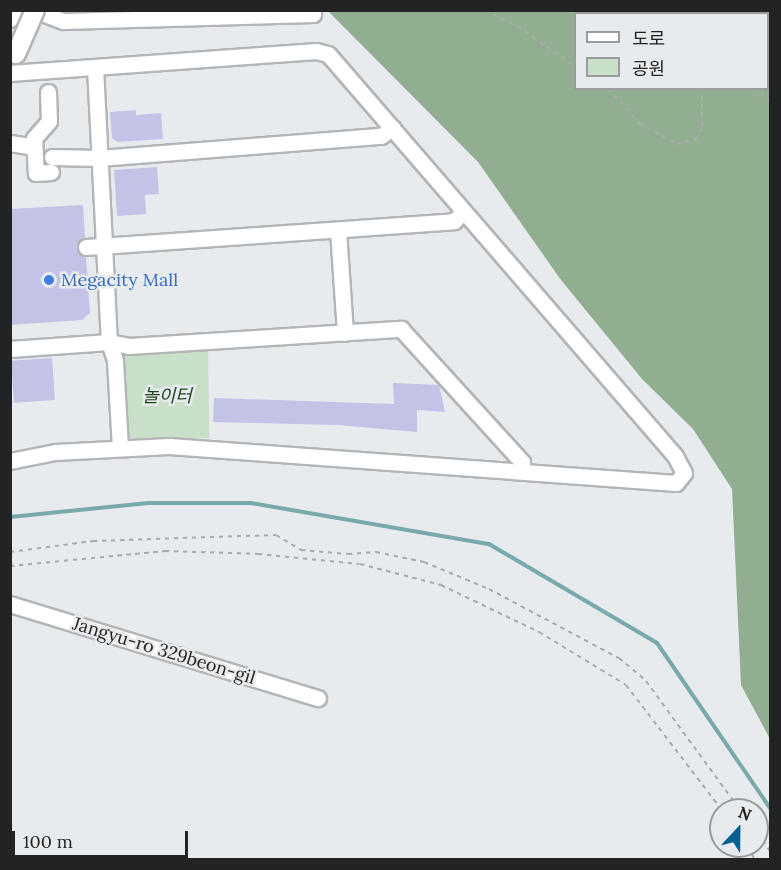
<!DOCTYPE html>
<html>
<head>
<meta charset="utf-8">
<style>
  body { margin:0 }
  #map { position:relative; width:781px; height:870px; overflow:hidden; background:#e8ebed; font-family:Lora,"Noto Sans KR",serif }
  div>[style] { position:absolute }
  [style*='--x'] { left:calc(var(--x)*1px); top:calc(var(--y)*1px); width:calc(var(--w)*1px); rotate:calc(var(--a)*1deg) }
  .green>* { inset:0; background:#c9e0c8; transform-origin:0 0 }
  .forest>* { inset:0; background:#92ae90 }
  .stream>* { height:4px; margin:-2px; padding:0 2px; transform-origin:2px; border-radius:2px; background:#78a9ac }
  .building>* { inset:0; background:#c3c3e8; transform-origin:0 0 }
  .path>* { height:2px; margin-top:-1px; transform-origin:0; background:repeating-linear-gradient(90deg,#a8abac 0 4.5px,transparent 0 9px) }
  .roads { filter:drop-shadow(2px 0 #b3b5b7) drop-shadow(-2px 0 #b3b5b7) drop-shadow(0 2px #b3b5b7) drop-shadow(0 -2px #b3b5b7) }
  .minor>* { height:15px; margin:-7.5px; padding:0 7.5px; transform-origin:7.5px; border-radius:7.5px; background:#fff }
  .major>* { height:18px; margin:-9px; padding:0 9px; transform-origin:9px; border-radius:9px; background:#fff }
  .bridges { filter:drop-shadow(2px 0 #b3b5b7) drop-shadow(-2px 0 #b3b5b7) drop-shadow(0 2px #b3b5b7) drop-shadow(0 -2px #b3b5b7) }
  .major-bridge>* { height:18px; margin:-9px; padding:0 9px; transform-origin:9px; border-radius:9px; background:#fff }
  .dots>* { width:16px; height:16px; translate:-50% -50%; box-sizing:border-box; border:3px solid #e8ebed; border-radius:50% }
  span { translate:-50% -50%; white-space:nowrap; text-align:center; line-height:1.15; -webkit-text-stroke:5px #e8ebed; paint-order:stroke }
  .shop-label { font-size:18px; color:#366cbe }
  .left { translate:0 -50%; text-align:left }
  .park-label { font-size:18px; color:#1e471e; font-style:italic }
  .street-label { font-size:18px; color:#222324 }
  .frame { position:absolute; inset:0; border:12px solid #222324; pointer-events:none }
  .legend { position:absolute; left:574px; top:12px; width:195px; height:78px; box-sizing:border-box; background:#e8ebed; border:2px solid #999b9d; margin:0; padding:8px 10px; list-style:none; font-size:18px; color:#222324 }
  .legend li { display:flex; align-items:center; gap:12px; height:30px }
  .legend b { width:30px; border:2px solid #999b9d }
  .north { position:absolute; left:709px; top:798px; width:60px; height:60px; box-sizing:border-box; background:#e8ebed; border:2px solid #999b9d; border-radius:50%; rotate:22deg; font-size:16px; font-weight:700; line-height:24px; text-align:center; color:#222324 }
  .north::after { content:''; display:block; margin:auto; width:21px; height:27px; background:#056091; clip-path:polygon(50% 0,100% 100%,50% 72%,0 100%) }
  .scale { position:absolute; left:12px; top:831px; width:176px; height:27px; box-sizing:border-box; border:3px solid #222324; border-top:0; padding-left:8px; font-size:18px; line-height:21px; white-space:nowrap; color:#222324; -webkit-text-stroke:4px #e8ebed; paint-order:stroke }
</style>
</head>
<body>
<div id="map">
  <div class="green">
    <i style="left:208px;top:350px;width:88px;height:85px;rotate:89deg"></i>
  </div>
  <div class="forest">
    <i style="clip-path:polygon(evenodd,328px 11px,770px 11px,770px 739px,741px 685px,732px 489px,693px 429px,642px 379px,561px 280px,478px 162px,328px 11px,576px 14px,768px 14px,768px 88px,576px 88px,576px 14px)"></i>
  </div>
  <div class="stream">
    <i style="--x:10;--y:517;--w:139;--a:-5.8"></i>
    <i style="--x:148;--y:503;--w:103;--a:0"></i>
    <i style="--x:251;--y:503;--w:242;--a:9.8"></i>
    <i style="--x:489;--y:544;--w:195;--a:30.5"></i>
    <i style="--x:657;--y:643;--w:200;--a:55.6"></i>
  </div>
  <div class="building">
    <i style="clip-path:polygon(136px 110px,136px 115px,161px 113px,163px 139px,117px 142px,112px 138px,110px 112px)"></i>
    <i style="clip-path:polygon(157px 167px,159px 194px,145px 195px,146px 214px,117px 216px,114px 170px)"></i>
    <i style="clip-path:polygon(83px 205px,85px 237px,76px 247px,86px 257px,90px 313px,82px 320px,10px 325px,10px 209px)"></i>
    <i style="left:52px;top:358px;width:42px;height:41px;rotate:86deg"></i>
    <i style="clip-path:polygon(393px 383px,439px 385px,445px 412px,417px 410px,417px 432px,338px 425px,213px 422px,214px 398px,394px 404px)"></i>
  </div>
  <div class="path">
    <i style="--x:485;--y:10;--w:36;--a:27"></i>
    <i style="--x:517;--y:26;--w:72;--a:34.8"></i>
    <i style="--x:736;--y:10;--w:4;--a:63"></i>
    <i style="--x:700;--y:14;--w:4;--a:-90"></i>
    <i style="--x:608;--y:88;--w:47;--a:48.5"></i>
    <i style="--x:639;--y:123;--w:43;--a:29.6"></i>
    <i style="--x:676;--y:144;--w:21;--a:-14"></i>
    <i style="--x:696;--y:139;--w:14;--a:-65"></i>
    <i style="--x:702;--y:126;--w:38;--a:-90"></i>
    <i style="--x:754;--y:88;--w:21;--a:39"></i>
    <i style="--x:10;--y:552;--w:84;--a:-7.5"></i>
    <i style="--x:93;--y:541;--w:183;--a:-1.9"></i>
    <i style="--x:276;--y:535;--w:29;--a:31"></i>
    <i style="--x:301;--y:550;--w:47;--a:4.9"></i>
    <i style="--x:348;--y:554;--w:28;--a:-4"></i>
    <i style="--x:376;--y:552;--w:49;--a:11.8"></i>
    <i style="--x:424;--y:562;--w:70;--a:22.6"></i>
    <i style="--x:489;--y:589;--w:147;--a:28"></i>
    <i style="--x:619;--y:658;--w:35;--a:40"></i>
    <i style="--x:646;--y:681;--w:160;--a:53.9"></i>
    <i style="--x:10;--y:566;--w:156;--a:-5.5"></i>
    <i style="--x:165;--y:551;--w:93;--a:1.8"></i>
    <i style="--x:258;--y:554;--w:102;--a:5.6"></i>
    <i style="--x:360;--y:564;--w:84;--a:14.5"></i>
    <i style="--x:441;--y:585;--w:109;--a:25.6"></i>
    <i style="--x:539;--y:632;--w:102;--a:31.3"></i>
    <i style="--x:626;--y:685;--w:158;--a:52.5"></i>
    <i style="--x:757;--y:833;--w:22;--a:54"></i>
    <i style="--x:747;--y:846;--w:16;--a:60"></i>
  </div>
  <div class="roads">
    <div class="minor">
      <i style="--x:34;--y:10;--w:31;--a:21"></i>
      <i style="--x:63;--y:21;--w:250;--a:-1.6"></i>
      <i style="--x:313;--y:14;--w:4;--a:-90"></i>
      <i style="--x:95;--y:67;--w:275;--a:87.1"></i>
      <i style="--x:109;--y:342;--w:20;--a:72"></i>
      <i style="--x:115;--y:361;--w:86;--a:86.7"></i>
      <i style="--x:10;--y:73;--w:307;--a:-4.1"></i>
      <i style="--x:316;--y:51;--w:12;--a:14"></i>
      <i style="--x:328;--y:54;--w:531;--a:49.2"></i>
      <i style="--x:675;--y:456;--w:19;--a:62"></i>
      <i style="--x:684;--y:473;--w:13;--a:129"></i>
      <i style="--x:676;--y:483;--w:508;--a:-175.83"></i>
      <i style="--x:169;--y:446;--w:114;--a:177"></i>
      <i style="--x:55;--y:452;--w:46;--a:168.7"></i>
      <i style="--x:48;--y:92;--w:29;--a:88"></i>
      <i style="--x:49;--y:121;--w:23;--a:131"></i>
      <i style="--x:34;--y:138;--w:35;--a:87"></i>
      <i style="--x:36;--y:173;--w:15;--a:-4"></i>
      <i style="--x:10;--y:143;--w:24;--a:9"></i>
      <i style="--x:52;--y:157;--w:47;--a:1.2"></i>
      <i style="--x:99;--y:158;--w:283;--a:-4.5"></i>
      <i style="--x:381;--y:136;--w:14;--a:-36"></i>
      <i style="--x:338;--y:230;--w:103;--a:86.1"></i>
      <i style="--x:86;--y:247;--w:369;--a:-4"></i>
      <i style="--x:454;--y:221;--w:13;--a:-45"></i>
      <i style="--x:10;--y:349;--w:99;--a:-4"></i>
      <i style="--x:109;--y:342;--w:20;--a:11"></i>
      <i style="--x:129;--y:346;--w:273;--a:-3.6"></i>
      <i style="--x:401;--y:329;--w:180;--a:47.7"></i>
      <i style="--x:522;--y:462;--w:9;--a:90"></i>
      <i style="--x:10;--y:604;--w:322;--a:17"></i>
    </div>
    <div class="major">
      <i style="--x:10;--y:18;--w:9;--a:-63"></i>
    </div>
  </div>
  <div class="bridges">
    <div class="major-bridge">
      <i style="--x:16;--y:54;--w:48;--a:-66.6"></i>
    </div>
  </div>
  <div class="dots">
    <i style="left:49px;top:280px;background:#3f7fe0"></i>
  </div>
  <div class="shop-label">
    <span class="left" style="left:61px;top:280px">Megacity Mall</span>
  </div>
  <div class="park-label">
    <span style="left:167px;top:396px">놀이터</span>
  </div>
  <div class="street-label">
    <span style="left:164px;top:651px;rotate:17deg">Jangyu-ro 329beon-gil</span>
  </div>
  <div class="frame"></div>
  <ul class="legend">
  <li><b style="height:8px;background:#fff"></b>도로</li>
  <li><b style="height:16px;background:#c9e0c8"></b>공원</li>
  </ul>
  <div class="north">N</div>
  <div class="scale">100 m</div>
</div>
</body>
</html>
